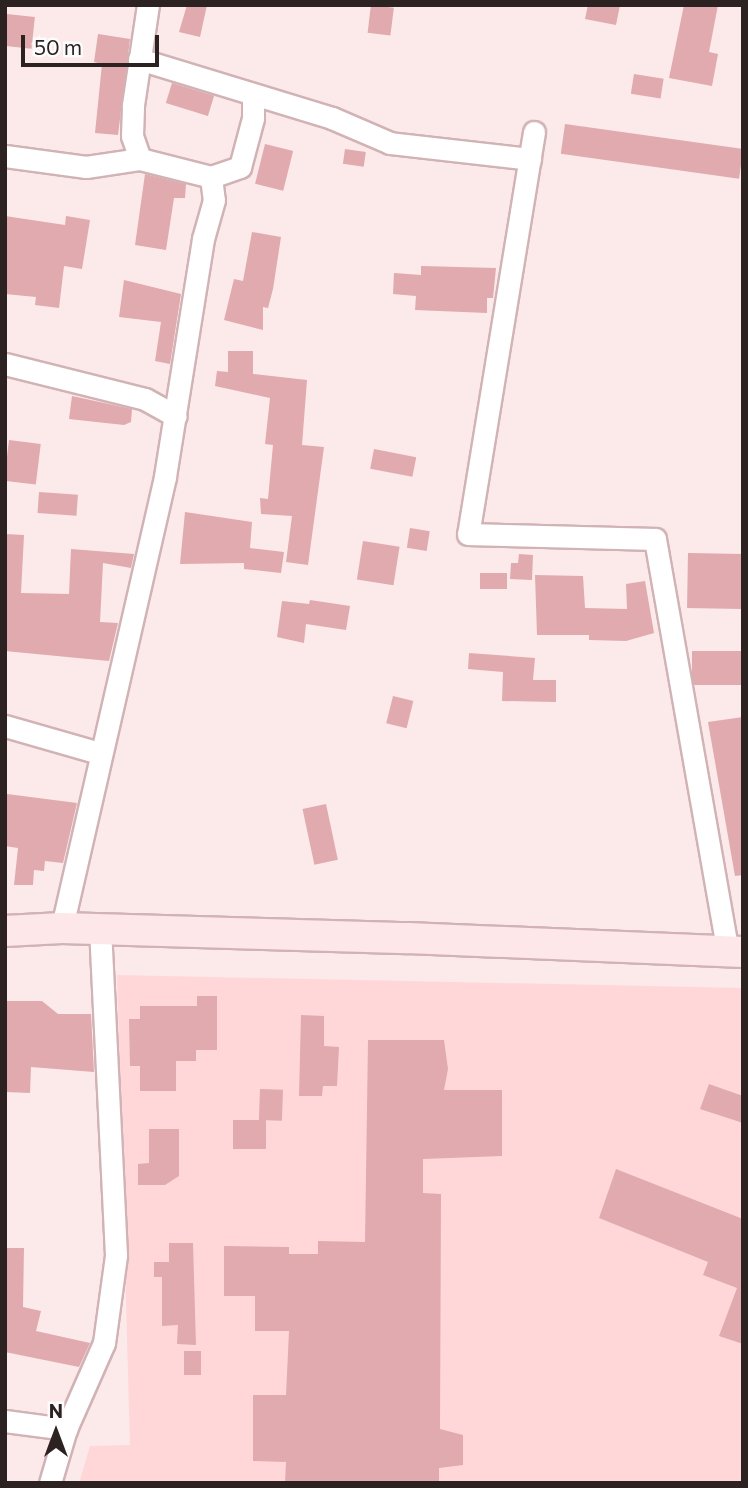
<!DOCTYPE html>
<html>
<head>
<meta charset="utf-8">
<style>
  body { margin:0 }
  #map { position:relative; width:748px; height:1488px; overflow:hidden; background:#fce9ea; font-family:Commissioner,sans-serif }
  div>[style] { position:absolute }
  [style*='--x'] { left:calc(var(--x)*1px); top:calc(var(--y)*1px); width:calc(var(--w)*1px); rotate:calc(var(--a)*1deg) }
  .built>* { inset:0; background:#ffd7d9 }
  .building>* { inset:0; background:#e0aaae; transform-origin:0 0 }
  .roads { filter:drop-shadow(2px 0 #d1b3b5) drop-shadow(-2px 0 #d1b3b5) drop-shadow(0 2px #d1b3b5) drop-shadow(0 -2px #d1b3b5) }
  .street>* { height:21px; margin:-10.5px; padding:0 10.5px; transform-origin:10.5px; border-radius:10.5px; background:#fff }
  .secondary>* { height:30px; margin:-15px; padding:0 15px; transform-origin:15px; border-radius:15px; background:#fee7e9 }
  span { translate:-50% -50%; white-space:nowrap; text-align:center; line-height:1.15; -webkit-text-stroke:7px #fcfcfc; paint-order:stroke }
  .frame { position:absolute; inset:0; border:7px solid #2d2222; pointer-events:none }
  .north { position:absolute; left:21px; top:1397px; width:70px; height:70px; -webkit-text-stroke:5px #fcfcfc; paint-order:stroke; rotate:0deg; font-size:19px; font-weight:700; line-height:28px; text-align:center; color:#2d2222 }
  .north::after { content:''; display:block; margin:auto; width:24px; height:32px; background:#2d2222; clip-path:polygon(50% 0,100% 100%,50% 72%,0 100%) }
  .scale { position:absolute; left:21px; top:35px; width:138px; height:32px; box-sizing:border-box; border:4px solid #2d2222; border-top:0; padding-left:9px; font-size:21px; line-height:24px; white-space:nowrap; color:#2d2222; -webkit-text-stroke:5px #fcfcfc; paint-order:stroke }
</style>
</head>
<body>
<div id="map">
  <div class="built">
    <i style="clip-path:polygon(117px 975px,743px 988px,743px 1483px,79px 1483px,90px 1446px,130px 1445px)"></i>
  </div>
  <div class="building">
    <i style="clip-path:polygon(187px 5px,207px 5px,200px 37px,179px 32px)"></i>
    <i style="left:371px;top:5px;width:23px;height:28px;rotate:7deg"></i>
    <i style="clip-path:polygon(588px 5px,620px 5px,616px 25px,585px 19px)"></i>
    <i style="clip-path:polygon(684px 5px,718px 5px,709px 52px,718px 54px,712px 86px,669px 78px)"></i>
    <i style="left:7px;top:14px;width:28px;height:32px;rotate:6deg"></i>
    <i style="clip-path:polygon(98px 34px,130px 39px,118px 135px,95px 133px,102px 64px,94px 62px)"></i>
    <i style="left:634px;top:74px;width:30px;height:20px;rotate:9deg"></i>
    <i style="left:172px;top:83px;width:44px;height:21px;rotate:17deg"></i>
    <i style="left:565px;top:124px;width:180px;height:30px;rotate:8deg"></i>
    <i style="left:265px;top:144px;width:29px;height:41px;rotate:14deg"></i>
    <i style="left:345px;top:149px;width:21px;height:15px;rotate:8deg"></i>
    <i style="clip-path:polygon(145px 174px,186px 184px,185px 198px,174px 198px,166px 250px,135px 245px)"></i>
    <i style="clip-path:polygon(5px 216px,65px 225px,66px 216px,90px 220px,82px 269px,64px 266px,59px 308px,35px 305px,36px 297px,5px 294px)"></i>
    <i style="clip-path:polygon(252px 232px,281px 237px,273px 289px,268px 308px,263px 307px,263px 330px,224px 320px,234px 279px,243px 281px)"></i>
    <i style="clip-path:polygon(421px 266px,496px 268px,493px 298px,487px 298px,487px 313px,415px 310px,416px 296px,393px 294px,394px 273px,421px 275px)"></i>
    <i style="clip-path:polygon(124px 280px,181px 294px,170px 364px,155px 361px,161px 322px,119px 317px)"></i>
    <i style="clip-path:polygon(228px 351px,253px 351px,253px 374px,307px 380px,302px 445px,324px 447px,308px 565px,286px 562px,292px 516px,261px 514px,260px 498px,268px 499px,273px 445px,265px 444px,270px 398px,215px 386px,217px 371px,228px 372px)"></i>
    <i style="clip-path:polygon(72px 396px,132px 409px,131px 422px,124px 425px,69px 419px)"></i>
    <i style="left:9px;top:440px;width:32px;height:41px;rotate:7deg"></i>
    <i style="left:374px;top:449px;width:43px;height:20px;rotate:11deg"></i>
    <i style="left:39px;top:492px;width:39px;height:21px;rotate:4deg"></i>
    <i style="clip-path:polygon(185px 512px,252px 522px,250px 548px,284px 552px,281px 573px,244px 569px,244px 563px,180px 564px)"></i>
    <i style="left:410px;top:528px;width:20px;height:20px;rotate:9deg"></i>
    <i style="clip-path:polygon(5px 534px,24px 535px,21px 593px,69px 594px,71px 549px,134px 554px,131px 568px,103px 563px,100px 622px,118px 623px,109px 661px,5px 651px)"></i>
    <i style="left:363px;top:541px;width:37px;height:39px;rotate:9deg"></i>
    <i style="left:688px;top:553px;width:55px;height:55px;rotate:1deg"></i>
    <i style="clip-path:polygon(519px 554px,533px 555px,532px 580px,510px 579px,511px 563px,518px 563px)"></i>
    <i style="left:480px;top:573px;width:27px;height:16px"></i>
    <i style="clip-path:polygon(535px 575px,583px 576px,585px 608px,627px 609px,626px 584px,645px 581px,654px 633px,626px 641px,589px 640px,589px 635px,537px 635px)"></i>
    <i style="clip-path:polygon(310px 600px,350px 606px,346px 630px,306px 624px,304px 643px,277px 637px,282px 601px,309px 604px)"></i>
    <i style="left:743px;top:651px;width:34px;height:51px;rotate:90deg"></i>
    <i style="clip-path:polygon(469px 653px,535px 658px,533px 680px,556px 680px,556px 702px,502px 701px,503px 672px,468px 669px)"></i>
    <i style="left:393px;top:696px;width:21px;height:28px;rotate:14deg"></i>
    <i style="clip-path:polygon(743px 717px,743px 875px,735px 876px,708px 722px)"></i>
    <i style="clip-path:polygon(7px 794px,77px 803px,63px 863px,45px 861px,44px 871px,34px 870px,33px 885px,14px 885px,18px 848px,5px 846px)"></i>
    <i style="left:326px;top:804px;width:57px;height:24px;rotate:78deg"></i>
    <i style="clip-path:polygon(197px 996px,217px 996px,217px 1050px,196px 1050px,196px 1061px,176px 1061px,176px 1091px,140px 1091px,140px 1066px,130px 1066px,129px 1019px,140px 1019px,140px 1006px,197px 1006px)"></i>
    <i style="clip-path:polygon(5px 1001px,42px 1001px,58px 1014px,91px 1014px,94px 1072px,31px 1067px,30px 1093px,5px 1092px)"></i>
    <i style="clip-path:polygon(301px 1015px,324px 1016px,324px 1046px,339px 1047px,337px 1086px,323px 1086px,322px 1096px,299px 1096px)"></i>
    <i style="clip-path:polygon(368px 1040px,444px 1040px,448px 1069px,444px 1090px,502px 1090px,502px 1156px,423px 1159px,423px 1193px,441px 1194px,440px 1429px,463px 1435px,463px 1465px,439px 1468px,439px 1483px,285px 1483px,286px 1462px,253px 1461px,253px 1395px,286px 1395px,289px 1331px,255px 1331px,255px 1296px,224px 1296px,224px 1246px,289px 1247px,289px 1254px,318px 1254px,318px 1241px,365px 1242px)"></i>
    <i style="clip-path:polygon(709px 1084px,743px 1096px,743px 1123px,700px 1109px)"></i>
    <i style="left:260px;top:1089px;width:23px;height:31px;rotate:2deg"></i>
    <i style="left:233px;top:1120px;width:33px;height:29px"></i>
    <i style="clip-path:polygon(149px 1129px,179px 1129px,179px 1176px,165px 1185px,138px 1185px,138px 1164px,149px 1163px)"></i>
    <i style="clip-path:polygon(616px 1169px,743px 1219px,743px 1344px,719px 1336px,737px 1288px,703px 1275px,708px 1262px,599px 1218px)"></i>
    <i style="clip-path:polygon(169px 1243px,193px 1243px,196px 1345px,177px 1344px,178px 1325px,162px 1326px,162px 1277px,154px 1277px,154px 1262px,169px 1262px)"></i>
    <i style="clip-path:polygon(5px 1248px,24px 1248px,23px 1307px,41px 1311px,36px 1331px,90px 1343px,79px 1367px,5px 1352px)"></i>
    <i style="left:184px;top:1351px;width:17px;height:24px"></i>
  </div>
  <div class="roads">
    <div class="street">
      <i style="--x:139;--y:59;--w:202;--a:17"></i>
      <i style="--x:332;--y:118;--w:63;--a:23.3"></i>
      <i style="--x:390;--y:143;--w:141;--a:6.5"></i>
      <i style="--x:534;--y:132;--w:407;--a:99.3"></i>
      <i style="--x:468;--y:534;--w:187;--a:1.5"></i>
      <i style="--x:655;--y:539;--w:418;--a:80"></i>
      <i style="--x:5;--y:156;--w:82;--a:7.7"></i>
      <i style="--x:86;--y:167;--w:55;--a:-8.4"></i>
      <i style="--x:140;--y:159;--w:73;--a:14.2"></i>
      <i style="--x:211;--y:177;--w:23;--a:83"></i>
      <i style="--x:214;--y:200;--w:41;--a:105.8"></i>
      <i style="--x:203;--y:239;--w:241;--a:99.1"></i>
      <i style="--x:165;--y:477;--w:463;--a:102.9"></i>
      <i style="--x:140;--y:159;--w:24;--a:-109"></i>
      <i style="--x:132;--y:136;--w:31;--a:-88"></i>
      <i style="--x:133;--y:105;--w:101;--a:-81.5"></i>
      <i style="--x:211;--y:177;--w:31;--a:-19"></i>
      <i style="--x:240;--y:167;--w:51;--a:-75.1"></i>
      <i style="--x:253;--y:118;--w:23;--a:-90"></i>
      <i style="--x:5;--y:364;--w:144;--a:14"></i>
      <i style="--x:145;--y:399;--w:35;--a:29"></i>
      <i style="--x:5;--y:726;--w:98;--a:16"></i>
      <i style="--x:5;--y:1421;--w:62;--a:7.5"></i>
      <i style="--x:50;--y:1483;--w:56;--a:-73.5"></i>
      <i style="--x:66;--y:1429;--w:94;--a:-66.2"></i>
      <i style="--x:104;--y:1343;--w:89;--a:-82.2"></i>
      <i style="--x:116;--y:1255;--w:326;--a:-92.8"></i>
    </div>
    <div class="secondary">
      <i style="--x:5;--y:931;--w:57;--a:-3"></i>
      <i style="--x:62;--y:928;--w:346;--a:1.7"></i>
      <i style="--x:408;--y:938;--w:335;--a:2.4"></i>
    </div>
  </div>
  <div class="frame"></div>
  <div class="north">N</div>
  <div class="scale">50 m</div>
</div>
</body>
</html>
